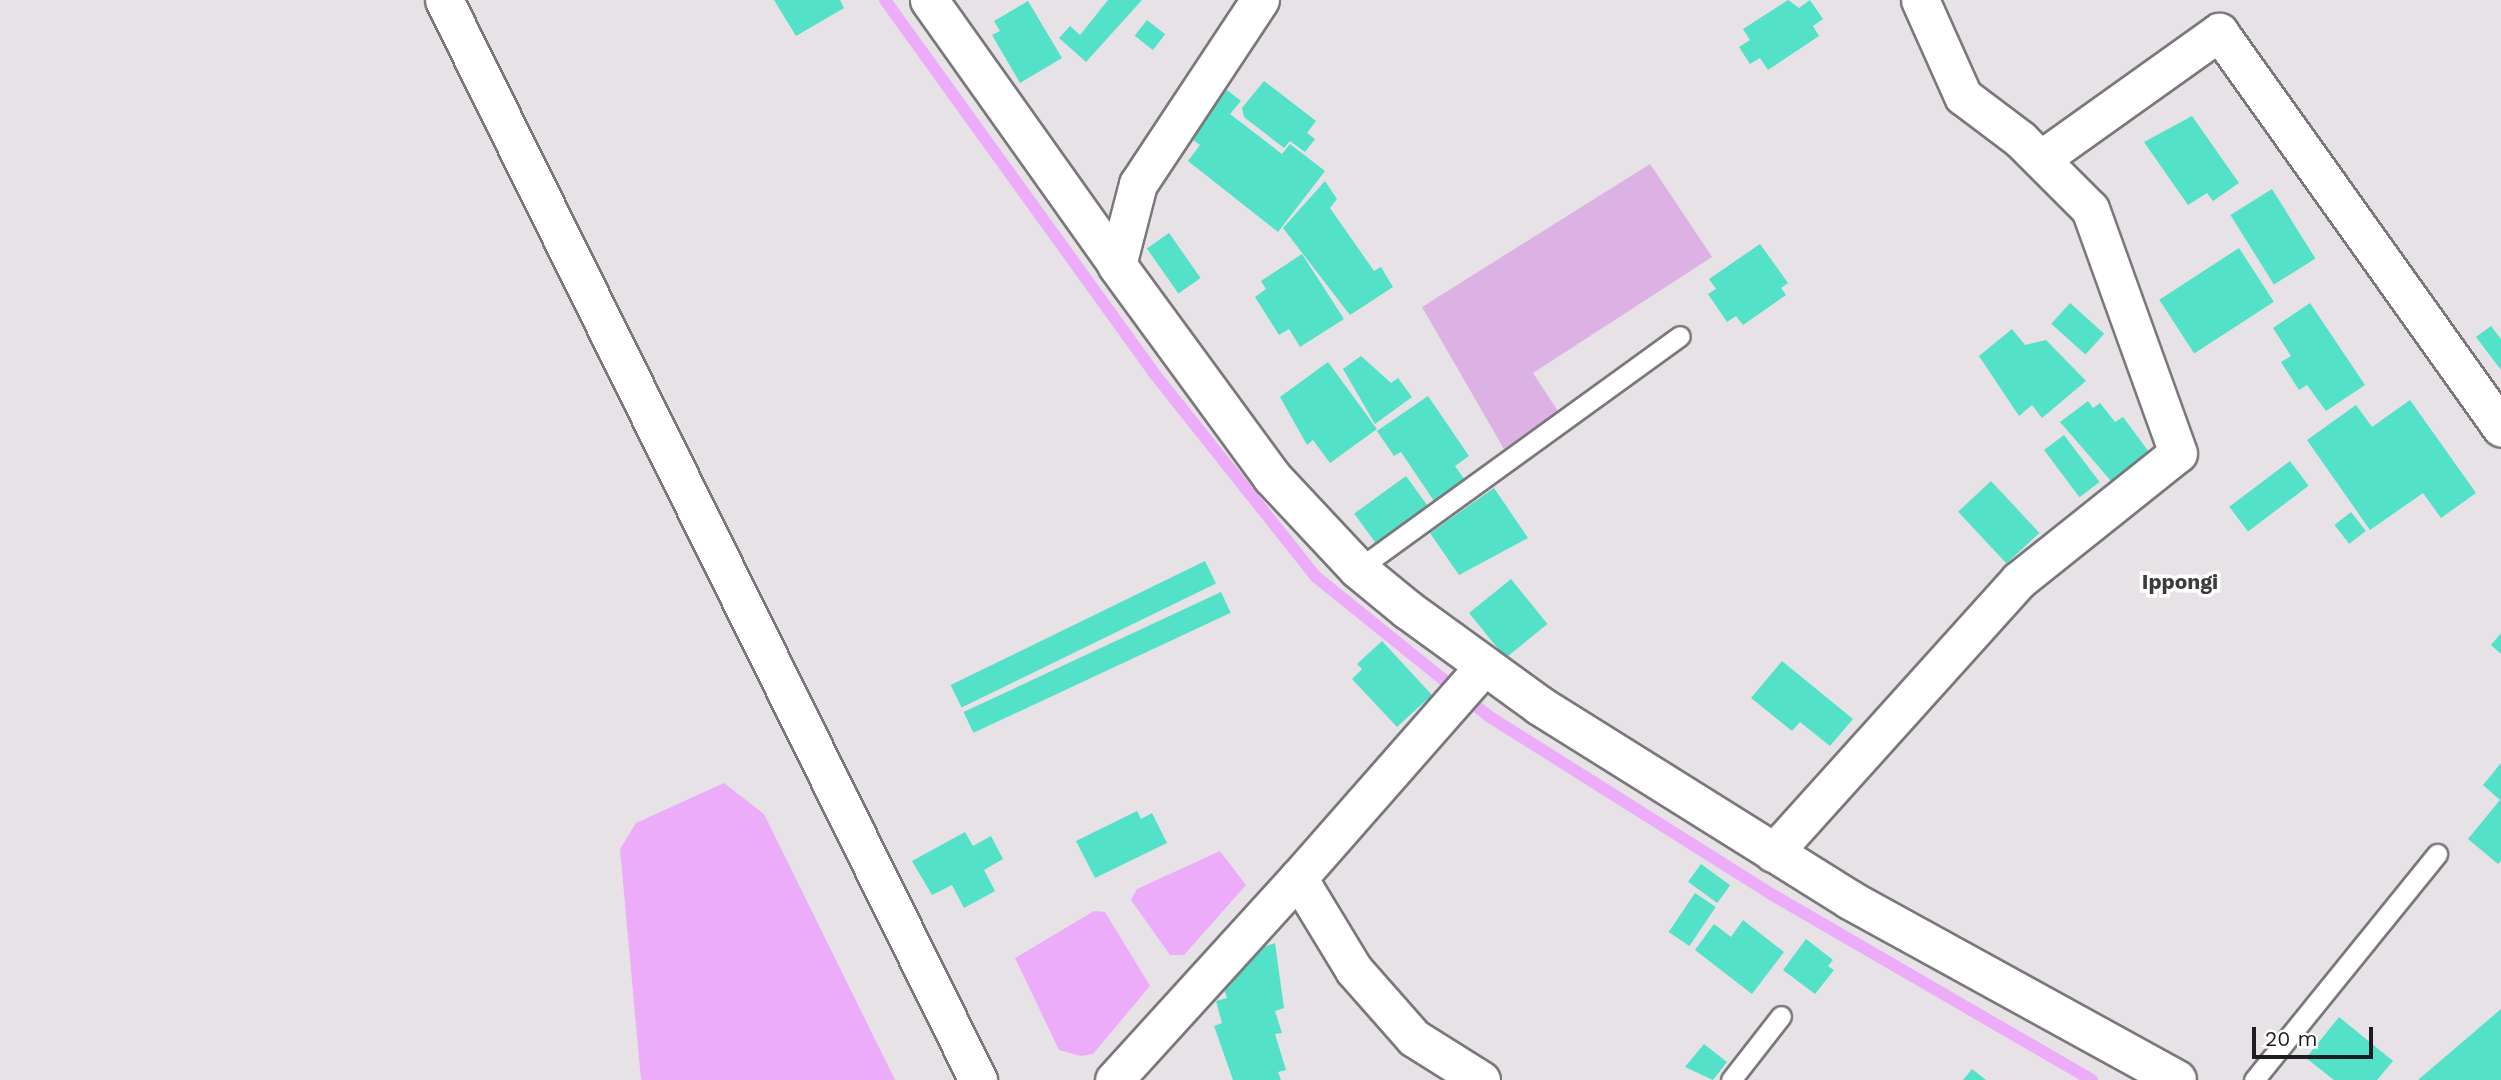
<!DOCTYPE html>
<html>
<head>
<meta charset="utf-8">
<style>
  body { margin:0 }
  #map { position:relative; width:2501px; height:1080px; overflow:hidden; background:#e6e2e6; font-family:"Work Sans",sans-serif }
  div>[style] { position:absolute }
  [style*='--x'] { left:calc(var(--x)*1px); top:calc(var(--y)*1px); width:calc(var(--w)*1px); rotate:calc(var(--a)*1deg) }
  .green>* { inset:0; background:#dcb1e4 }
  .water>* { inset:0; background:#edacfa }
  .stream>* { height:12px; margin:-6px; padding:0 6px; transform-origin:6px; border-radius:6px; background:#edacfa }
  .building>* { inset:0; background:#53e1c8; transform-origin:0 0 }
  .roads { filter:drop-shadow(2px 0 #7b787c) drop-shadow(-2px 0 #7b787c) drop-shadow(0 2px #7b787c) drop-shadow(0 -2px #7b787c) }
  .lane>* { height:19px; margin:-9.5px; padding:0 9.5px; transform-origin:9.5px; border-radius:9.5px; background:#fff }
  .street>* { height:37px; margin:-18.5px; padding:0 18.5px; transform-origin:18.5px; border-radius:18.5px; background:#fff }
  .secondary>* { height:38px; margin:-19px; padding:0 19px; transform-origin:19px; border-radius:19px; background:#fff }
  span { translate:-50% -50%; white-space:nowrap; text-align:center; line-height:1.15; -webkit-text-stroke:7px #fff; paint-order:stroke }
  .quarter-label { font-size:21px; color:#3e3b3f; font-weight:700 }
  .scale { position:absolute; left:2252px; top:1027px; width:121px; height:32px; box-sizing:border-box; border:4px solid #1d1c1e; border-top:0; padding-left:9px; font-size:21px; line-height:24px; white-space:nowrap; color:#1d1c1e; -webkit-text-stroke:5px #fff; paint-order:stroke }
</style>
</head>
<body>
<div id="map">
  <div class="green">
    <i style="clip-path:polygon(1650px 164px,1712px 257px,1533px 373px,1558px 411px,1504px 449px,1422px 307px)"></i>
  </div>
  <div class="water">
    <i style="clip-path:polygon(724px 783px,764px 814px,895px 1080px,641px 1080px,620px 849px,636px 823px)"></i>
    <i style="clip-path:polygon(1220px 851px,1246px 885px,1184px 955px,1170px 955px,1131px 900px,1137px 889px)"></i>
    <i style="clip-path:polygon(1094px 911px,1105px 912px,1150px 986px,1093px 1054px,1081px 1056px,1059px 1050px,1015px 958px)"></i>
  </div>
  <div class="stream">
    <i style="--x:885;--y:0;--w:458;--a:54.2"></i>
    <i style="--x:1153;--y:372;--w:260;--a:51.5"></i>
    <i style="--x:1315;--y:576;--w:225;--a:38.9"></i>
    <i style="--x:1490;--y:717;--w:332;--a:32.2"></i>
    <i style="--x:1771;--y:894;--w:371;--a:30.1"></i>
  </div>
  <div class="building">
    <i style="clip-path:polygon(774px 0,840px 0,844px 8px,796px 36px)"></i>
    <i style="clip-path:polygon(1108px 0,1142px 0,1086px 62px,1059px 38px,1070px 26px,1080px 35px)"></i>
    <i style="clip-path:polygon(1788px 0,1799px 8px,1810px 0,1823px 19px,1813px 26px,1819px 36px,1768px 70px,1760px 58px,1750px 64px,1739px 47px,1750px 40px,1743px 29px)"></i>
    <i style="clip-path:polygon(1028px 1px,1062px 58px,1020px 83px,992px 35px,1000px 31px,994px 21px)"></i>
    <i style="left:1147px;top:20px;width:23px;height:20px;rotate:38deg"></i>
    <i style="clip-path:polygon(1264px 81px,1316px 121px,1307px 133px,1315px 139px,1305px 152px,1290px 141px,1284px 148px,1244px 117px,1242px 108px)"></i>
    <i style="clip-path:polygon(1227px 90px,1241px 101px,1230px 114px,1282px 154px,1290px 144px,1325px 171px,1278px 232px,1188px 161px,1200px 145px,1189px 137px)"></i>
    <i style="clip-path:polygon(2192px 116px,2239px 183px,2213px 201px,2207px 193px,2188px 205px,2144px 142px)"></i>
    <i style="clip-path:polygon(1325px 181px,1337px 199px,1330px 208px,1374px 271px,1381px 267px,1393px 287px,1350px 315px,1283px 228px)"></i>
    <i style="left:2272px;top:189px;width:82px;height:49px;rotate:58deg"></i>
    <i style="left:1169px;top:233px;width:55px;height:27px;rotate:55deg"></i>
    <i style="clip-path:polygon(1760px 244px,1788px 283px,1781px 288px,1786px 295px,1743px 325px,1736px 316px,1727px 322px,1708px 294px,1716px 289px,1709px 279px)"></i>
    <i style="left:2239px;top:248px;width:64px;height:95px;rotate:57deg"></i>
    <i style="clip-path:polygon(1302px 254px,1344px 319px,1300px 347px,1289px 329px,1279px 335px,1255px 297px,1266px 289px,1261px 281px)"></i>
    <i style="left:2070px;top:303px;width:46px;height:28px;rotate:42deg"></i>
    <i style="clip-path:polygon(2310px 303px,2365px 385px,2326px 411px,2307px 385px,2299px 390px,2281px 362px,2291px 356px,2273px 328px)"></i>
    <i style="clip-path:polygon(2491px 326px,2501px 339px,2501px 370px,2476px 337px)"></i>
    <i style="clip-path:polygon(2012px 329px,2025px 345px,2046px 340px,2086px 381px,2042px 418px,2032px 405px,2019px 416px,1979px 356px)"></i>
    <i style="clip-path:polygon(1361px 356px,1391px 383px,1398px 378px,1412px 397px,1375px 424px,1343px 369px)"></i>
    <i style="clip-path:polygon(1328px 362px,1377px 429px,1330px 463px,1313px 440px,1307px 445px,1280px 397px)"></i>
    <i style="clip-path:polygon(1428px 396px,1469px 456px,1455px 466px,1465px 480px,1434px 501px,1401px 452px,1394px 456px,1377px 431px)"></i>
    <i style="clip-path:polygon(2410px 400px,2476px 493px,2441px 518px,2423px 493px,2370px 530px,2307px 440px,2356px 405px,2372px 427px)"></i>
    <i style="clip-path:polygon(2088px 401px,2093px 408px,2100px 403px,2115px 422px,2123px 417px,2149px 452px,2111px 481px,2060px 422px)"></i>
    <i style="left:2064px;top:435px;width:59px;height:25px;rotate:53deg"></i>
    <i style="left:2290px;top:461px;width:31px;height:76px;rotate:53deg"></i>
    <i style="left:1406px;top:476px;width:37px;height:64px;rotate:54deg"></i>
    <i style="left:1991px;top:481px;width:71px;height:45px;rotate:47deg"></i>
    <i style="clip-path:polygon(1494px 488px,1528px 538px,1459px 575px,1430px 533px)"></i>
    <i style="left:2351px;top:512px;width:24px;height:21px;rotate:52deg"></i>
    <i style="left:1205px;top:561px;width:25px;height:283px;rotate:64deg"></i>
    <i style="left:1511px;top:579px;width:58px;height:54px;rotate:51deg"></i>
    <i style="left:1221px;top:592px;width:23px;height:284px;rotate:65deg"></i>
    <i style="clip-path:polygon(2501px 633px,2501px 654px,2491px 645px)"></i>
    <i style="clip-path:polygon(1382px 641px,1432px 695px,1397px 727px,1352px 679px,1362px 669px,1357px 664px)"></i>
    <i style="clip-path:polygon(1782px 661px,1853px 719px,1830px 746px,1800px 722px,1792px 731px,1751px 698px)"></i>
    <i style="clip-path:polygon(2501px 763px,2501px 861px,2498px 864px,2468px 839px,2500px 800px,2483px 785px)"></i>
    <i style="clip-path:polygon(1137px 811px,1141px 819px,1152px 813px,1167px 843px,1095px 878px,1076px 841px)"></i>
    <i style="clip-path:polygon(965px 832px,973px 846px,991px 836px,1003px 859px,984px 870px,995px 891px,964px 908px,952px 885px,932px 895px,912px 861px)"></i>
    <i style="left:1701px;top:864px;width:36px;height:22px;rotate:36deg"></i>
    <i style="left:1695px;top:893px;width:25px;height:47px;rotate:34deg"></i>
    <i style="clip-path:polygon(1743px 920px,1784px 952px,1752px 994px,1695px 950px,1714px 924px,1731px 937px)"></i>
    <i style="clip-path:polygon(1806px 939px,1833px 960px,1828px 966px,1834px 970px,1815px 994px,1783px 970px)"></i>
    <i style="clip-path:polygon(1275px 943px,1284px 1008px,1275px 1011px,1282px 1033px,1275px 1034px,1286px 1070px,1278px 1072px,1281px 1080px,1233px 1080px,1214px 1026px,1222px 1023px,1216px 1001px,1227px 998px,1221px 980px,1243px 954px)"></i>
    <i style="clip-path:polygon(2501px 1009px,2501px 1080px,2418px 1080px)"></i>
    <i style="clip-path:polygon(2339px 1017px,2393px 1061px,2377px 1080px,2334px 1080px,2306px 1058px)"></i>
    <i style="clip-path:polygon(1704px 1044px,1727px 1062px,1713px 1080px,1685px 1067px)"></i>
    <i style="clip-path:polygon(1972px 1069px,1986px 1080px,1963px 1080px)"></i>
  </div>
  <div class="roads">
    <div class="lane">
      <i style="--x:1358;--y:569;--w:397;--a:-35.9"></i>
      <i style="--x:1731;--y:1080;--w:81;--a:-52"></i>
      <i style="--x:2254;--y:1080;--w:291;--a:-51"></i>
    </div>
    <div class="street">
      <i style="--x:444;--y:0;--w:1205;--a:63.69"></i>
      <i style="--x:929;--y:0;--w:325;--a:54.6"></i>
      <i style="--x:2041;--y:159;--w:219;--a:-35.5"></i>
      <i style="--x:2219;--y:32;--w:486;--a:54.5"></i>
      <i style="--x:1117;--y:265;--w:84;--a:-75.5"></i>
      <i style="--x:1138;--y:184;--w:221;--a:-56.5"></i>
      <i style="--x:1773;--y:853;--w:367;--a:-48"></i>
      <i style="--x:2019;--y:580;--w:203;--a:-38.6"></i>
      <i style="--x:2178;--y:453;--w:259;--a:-109.8"></i>
      <i style="--x:2090;--y:209;--w:99;--a:-135"></i>
      <i style="--x:2020;--y:139;--w:71;--a:-143"></i>
      <i style="--x:1963;--y:96;--w:105;--a:-114.1"></i>
      <i style="--x:1114;--y:1080;--w:273;--a:-47.7"></i>
      <i style="--x:1481;--y:1080;--w:79;--a:-147.9"></i>
      <i style="--x:1414;--y:1038;--w:91;--a:-131.4"></i>
      <i style="--x:1354;--y:970;--w:108;--a:-121.3"></i>
      <i style="--x:1298;--y:878;--w:283;--a:-48.7"></i>
    </div>
    <div class="secondary">
      <i style="--x:1117;--y:265;--w:263;--a:53.8"></i>
      <i style="--x:1272;--y:477;--w:126;--a:46.9"></i>
      <i style="--x:1358;--y:569;--w:65;--a:39.4"></i>
      <i style="--x:1408;--y:610;--w:163;--a:36"></i>
      <i style="--x:1540;--y:706;--w:366;--a:32"></i>
      <i style="--x:1850;--y:900;--w:373;--a:28.8"></i>
    </div>
  </div>
  <div class="quarter-label">
    <span style="left:2180px;top:582px">Ippongi</span>
  </div>
  <div class="scale">20 m</div>
</div>
</body>
</html>
